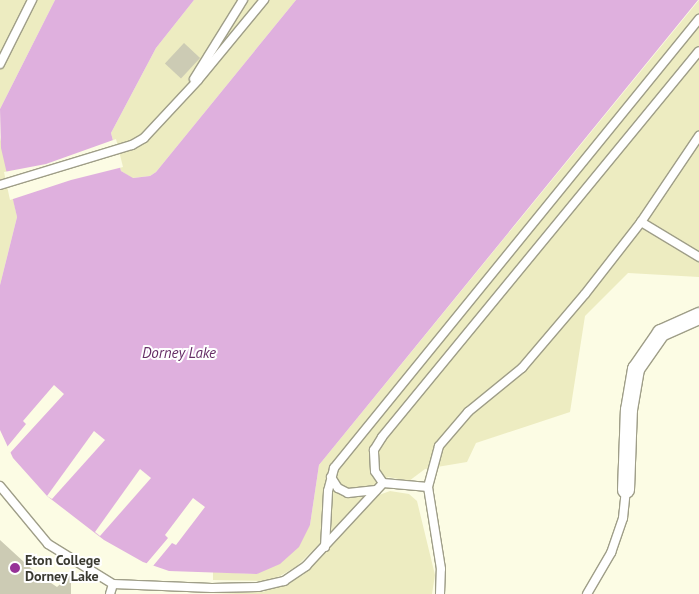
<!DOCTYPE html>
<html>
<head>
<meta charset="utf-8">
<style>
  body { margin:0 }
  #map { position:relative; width:699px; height:594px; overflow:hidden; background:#fcfce4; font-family:"PT Sans",sans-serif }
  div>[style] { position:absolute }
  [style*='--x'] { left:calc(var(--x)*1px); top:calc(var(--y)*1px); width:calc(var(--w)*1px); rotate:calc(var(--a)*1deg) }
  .green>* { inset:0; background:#edecc1 }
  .water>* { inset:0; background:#dfb0de }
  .pier>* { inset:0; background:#fcfce4 }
  .building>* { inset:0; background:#cccbb4; transform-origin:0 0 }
  .roads { filter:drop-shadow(1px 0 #9f9e88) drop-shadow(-1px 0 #9f9e88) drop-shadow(0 1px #9f9e88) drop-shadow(0 -1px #9f9e88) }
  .lane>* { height:8px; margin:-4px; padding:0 4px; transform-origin:4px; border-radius:4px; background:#fff }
  .street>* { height:16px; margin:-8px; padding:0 8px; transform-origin:8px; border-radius:8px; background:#fff }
  .dots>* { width:14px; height:14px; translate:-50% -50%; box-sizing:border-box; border:2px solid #fff; border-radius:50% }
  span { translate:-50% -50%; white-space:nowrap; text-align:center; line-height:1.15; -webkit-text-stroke:4px #fff; paint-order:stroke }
  .poi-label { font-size:14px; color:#3a3a30; font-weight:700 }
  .left { translate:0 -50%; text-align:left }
  .water-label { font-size:15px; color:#672f67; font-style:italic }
</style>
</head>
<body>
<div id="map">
  <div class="green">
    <i style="clip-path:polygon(0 0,55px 0,0 109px)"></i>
    <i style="clip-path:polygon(194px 0,296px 0,156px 172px,150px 176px,132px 178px,121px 171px,111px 133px,156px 48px)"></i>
    <i style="clip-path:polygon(699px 0,699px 277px,628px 273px,585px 316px,570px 412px,476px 443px,467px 462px,425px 469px,409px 481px,388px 477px,297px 566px,280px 576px,266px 581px,213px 580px,213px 572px,257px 574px,310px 525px,319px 465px)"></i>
    <i style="clip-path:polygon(0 137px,17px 217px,0 285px)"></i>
    <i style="clip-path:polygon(390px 491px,409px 494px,417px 501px,435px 575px,432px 594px,213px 594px,263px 592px,303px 575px,379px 495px)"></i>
  </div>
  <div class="water">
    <i style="clip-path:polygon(55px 0,194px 0,156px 48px,111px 133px,121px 171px,133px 178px,150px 176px,156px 172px,296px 0,698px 0,319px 465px,310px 525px,299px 547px,280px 564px,257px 574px,169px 571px,143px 562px,104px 540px,47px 496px,13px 458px,0 430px,0 285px,17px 217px,1px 148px,0 109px)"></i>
  </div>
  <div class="pier">
    <i style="clip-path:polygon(116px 139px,123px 167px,71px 180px,10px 200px,4px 172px,46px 164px)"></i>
    <i style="clip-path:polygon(54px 385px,64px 394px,10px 453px,7px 447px,26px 424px,23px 421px)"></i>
    <i style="clip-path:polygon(94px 431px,105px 440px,52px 499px,47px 496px)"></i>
    <i style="clip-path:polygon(140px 469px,151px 478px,100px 536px,95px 532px)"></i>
    <i style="clip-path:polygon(193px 498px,205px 507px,176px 545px,172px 543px,153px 566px,146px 564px,168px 538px,165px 535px)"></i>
  </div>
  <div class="building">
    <i style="left:184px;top:43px;width:22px;height:28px;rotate:43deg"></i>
    <i style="clip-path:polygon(0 540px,36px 573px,57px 587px,71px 574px,71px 594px,0 594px)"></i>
  </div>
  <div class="roads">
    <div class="lane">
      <i style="--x:0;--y:64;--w:72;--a:-63.4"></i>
      <i style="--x:194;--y:79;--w:93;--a:-58.2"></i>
      <i style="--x:0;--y:185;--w:138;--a:-16.9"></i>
      <i style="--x:132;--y:145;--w:14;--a:-30"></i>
      <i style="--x:144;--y:138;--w:79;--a:-47"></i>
      <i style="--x:198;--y:80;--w:104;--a:-50.5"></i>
      <i style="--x:641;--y:222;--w:68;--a:31.1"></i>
      <i style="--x:331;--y:477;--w:13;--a:58"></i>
      <i style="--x:338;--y:488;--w:11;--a:27"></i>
      <i style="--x:348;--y:493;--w:28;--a:-6"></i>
      <i style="--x:0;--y:486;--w:75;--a:50.4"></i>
      <i style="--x:48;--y:544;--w:76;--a:31.6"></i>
      <i style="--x:113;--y:584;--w:99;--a:2.3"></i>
      <i style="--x:212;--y:588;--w:46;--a:-1.2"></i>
      <i style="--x:258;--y:587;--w:27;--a:-13"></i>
      <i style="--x:284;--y:581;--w:27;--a:-34"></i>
      <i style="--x:306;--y:566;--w:113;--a:-47.1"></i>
      <i style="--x:428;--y:487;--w:45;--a:-174.9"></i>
      <i style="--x:383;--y:483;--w:14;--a:-124"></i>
      <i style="--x:375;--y:471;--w:21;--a:-93"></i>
      <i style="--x:374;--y:450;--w:15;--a:-58"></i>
      <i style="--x:382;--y:437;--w:499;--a:-50.6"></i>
      <i style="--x:325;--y:547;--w:56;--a:-86.9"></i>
      <i style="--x:328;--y:491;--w:24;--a:-75"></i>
      <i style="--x:334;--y:468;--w:579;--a:-50.89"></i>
      <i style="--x:110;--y:594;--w:10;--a:-73"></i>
      <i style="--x:440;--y:594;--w:25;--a:-88"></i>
      <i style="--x:441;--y:569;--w:83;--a:-99"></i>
      <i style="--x:428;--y:487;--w:42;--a:-75"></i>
      <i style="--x:439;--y:446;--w:45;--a:-49.5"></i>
      <i style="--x:468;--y:412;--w:70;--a:-39.2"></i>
      <i style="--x:522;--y:368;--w:97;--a:-49.6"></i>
      <i style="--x:585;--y:294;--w:91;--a:-52.1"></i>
      <i style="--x:641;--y:222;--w:104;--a:-56"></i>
      <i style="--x:587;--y:594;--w:48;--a:-59.7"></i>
      <i style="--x:611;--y:553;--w:37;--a:-71"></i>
      <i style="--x:623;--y:518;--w:28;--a:-84"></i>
    </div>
    <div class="street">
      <i style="--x:626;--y:490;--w:80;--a:-87.9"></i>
      <i style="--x:629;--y:410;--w:42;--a:-80.3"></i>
      <i style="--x:636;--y:369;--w:44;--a:-55.2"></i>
      <i style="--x:661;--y:333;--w:42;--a:-24.1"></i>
    </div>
  </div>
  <div class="dots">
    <i style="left:15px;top:568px;background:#963197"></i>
  </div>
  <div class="poi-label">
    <span class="left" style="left:25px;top:568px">Eton College<br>Dorney Lake</span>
  </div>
  <div class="water-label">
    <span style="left:179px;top:353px">Dorney Lake</span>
  </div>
</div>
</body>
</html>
